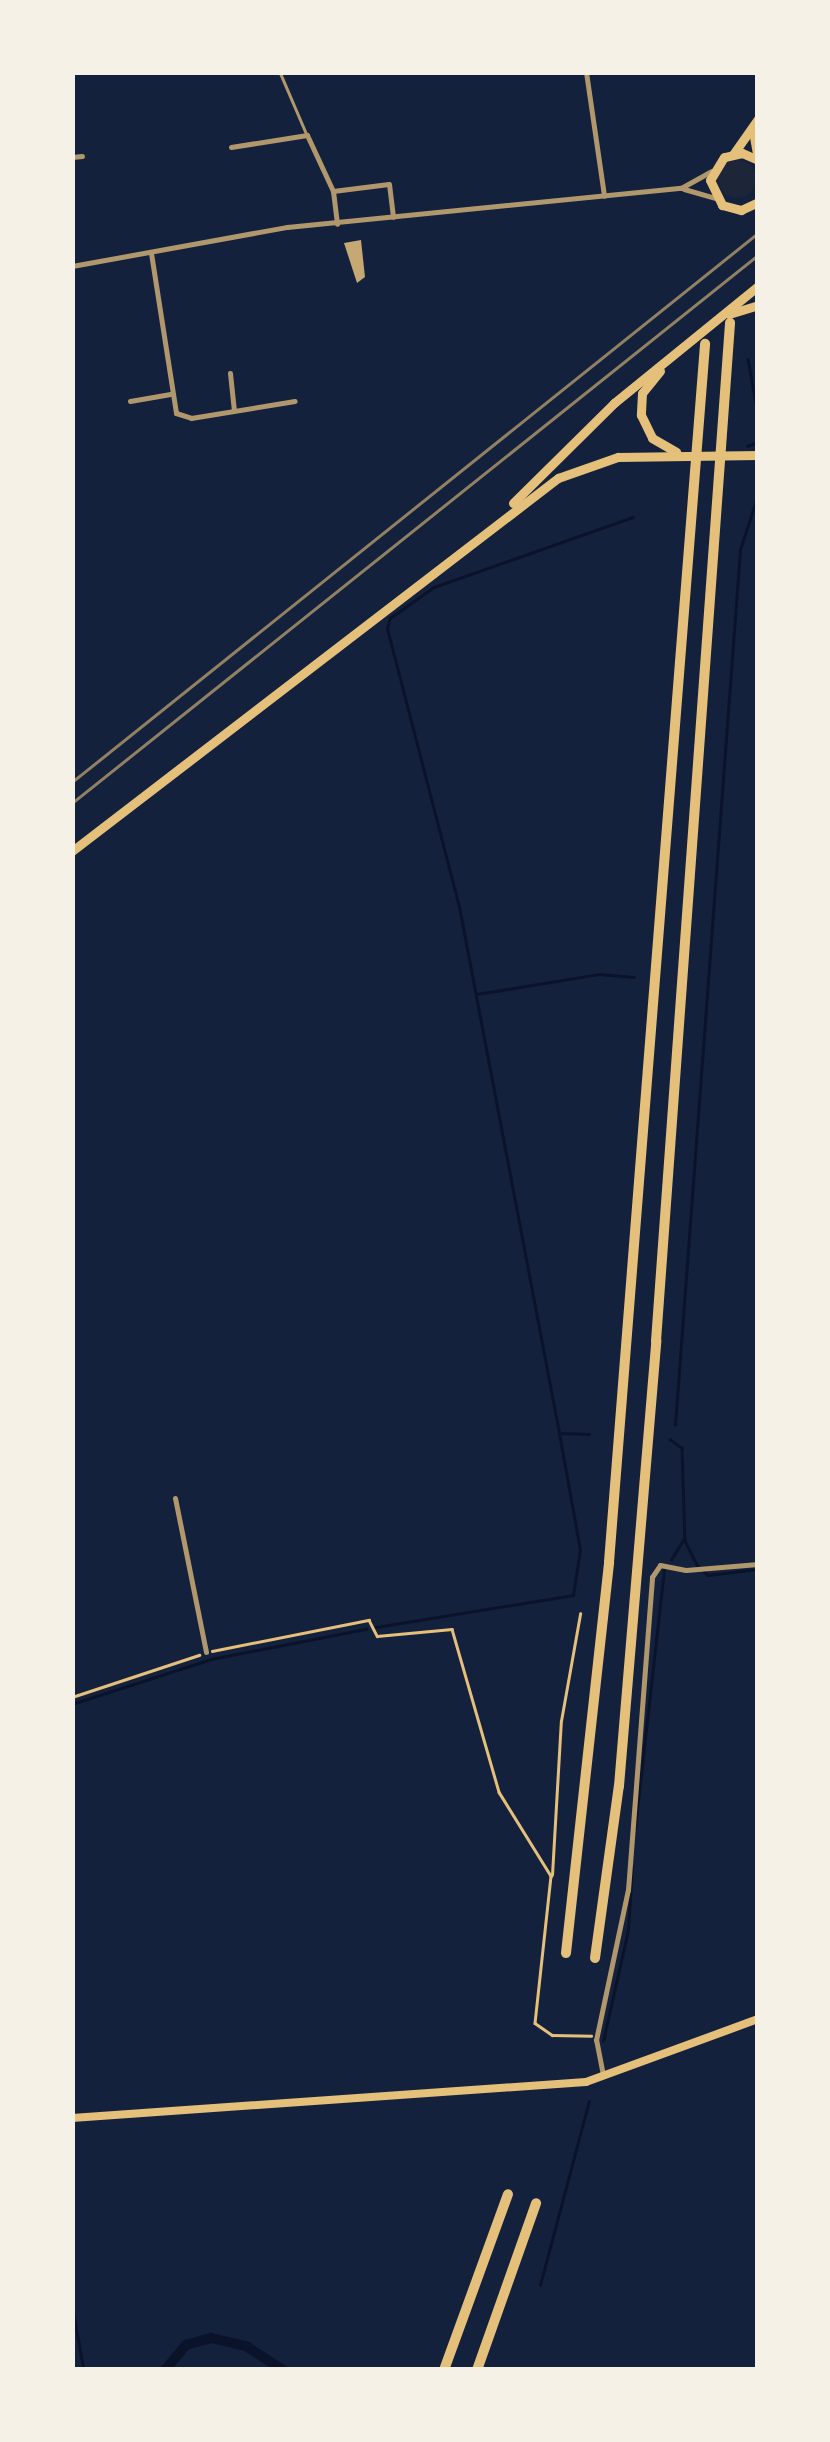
<!DOCTYPE html>
<html>
<head>
<meta charset="utf-8">
<style>
  body { margin:0 }
  #map { position:relative; width:830px; height:2442px; overflow:hidden; background:#14213d; font-family:"Fira Sans Condensed",sans-serif }
  div>[style] { position:absolute }
  [style*='--x'] { left:calc(var(--x)*1px); top:calc(var(--y)*1px); width:calc(var(--w)*1px); rotate:calc(var(--a)*1deg) }
  .green>* { inset:0; background:#1d2539 }
  .round { border-radius:50% }
  .stream>* { height:2.5px; margin:-1.25px; padding:0 1.25px; transform-origin:1.25px; border-radius:1.25px; background:#0b132b }
  .canal>* { height:10px; margin:-5px; padding:0 5px; transform-origin:5px; border-radius:5px; background:#0b132b }
  .building>* { inset:0; background:#c6a872 }
  .path>* { height:2.5px; margin:-1.25px; padding:0 1.25px; transform-origin:1.25px; border-radius:1.25px; background:#e5c07b }
  .service>* { height:2.5px; margin:-1.25px; padding:0 1.25px; transform-origin:1.25px; border-radius:1.25px; background:#b1986c }
  .minor>* { height:5px; margin:-2.5px; padding:0 2.5px; transform-origin:2.5px; border-radius:2.5px; background:#b1986c }
  .secondary>* { height:8px; margin:-4px; padding:0 4px; transform-origin:4px; border-radius:4px; background:#e5c07b }
  .primary>* { height:9px; margin:-4.5px; padding:0 4.5px; transform-origin:4.5px; border-radius:4.5px; background:#e5c07b }
  .motorway>* { height:10px; margin:-5px; padding:0 5px; transform-origin:5px; border-radius:5px; background:#e5c07b }
  .rail>* { height:2.5px; margin:-1.25px; padding:0 1.25px; transform-origin:1.25px; border-radius:1.25px; background:#918062 }
  span { translate:-50% -50%; white-space:nowrap; text-align:center; line-height:1.15; -webkit-text-stroke:9px #f6f1e7; paint-order:stroke }
  .frame { position:absolute; inset:0; border:75px solid #f6f1e7; pointer-events:none }
</style>
</head>
<body>
<div id="map">
  <div class="green">
    <i class="round" style="left:718px;top:160px;width:38px;height:38px"></i>
  </div>
  <div class="stream">
    <i style="--x:748;--y:359;--w:56;--a:79.7"></i>
    <i style="--x:747;--y:446;--w:12;--a:-20"></i>
    <i style="--x:477;--y:994;--w:124;--a:-9.3"></i>
    <i style="--x:599;--y:974;--w:35;--a:5"></i>
    <i style="--x:675;--y:1425;--w:877;--a:-85.75"></i>
    <i style="--x:740;--y:550;--w:59;--a:-72.2"></i>
    <i style="--x:559;--y:1433;--w:535;--a:-100.76"></i>
    <i style="--x:459;--y:907;--w:287;--a:-104.5"></i>
    <i style="--x:387;--y:629;--w:11;--a:-75"></i>
    <i style="--x:390;--y:618;--w:54;--a:-35.2"></i>
    <i style="--x:434;--y:587;--w:211;--a:-19.4"></i>
    <i style="--x:670;--y:1439;--w:15;--a:37"></i>
    <i style="--x:682;--y:1448;--w:93;--a:88.2"></i>
    <i style="--x:685;--y:1541;--w:27;--a:63"></i>
    <i style="--x:697;--y:1565;--w:15;--a:42"></i>
    <i style="--x:708;--y:1575;--w:50;--a:-6.8"></i>
    <i style="--x:671;--y:1560;--w:23;--a:-59"></i>
    <i style="--x:376;--y:1627;--w:200;--a:-9.2"></i>
    <i style="--x:573;--y:1595;--w:46;--a:-81.2"></i>
    <i style="--x:580;--y:1550;--w:119;--a:-100.2"></i>
    <i style="--x:559;--y:1433;--w:30;--a:2"></i>
    <i style="--x:72;--y:1704;--w:146;--a:-17.9"></i>
    <i style="--x:211;--y:1659;--w:158;--a:-11"></i>
    <i style="--x:635;--y:1828;--w:259;--a:-83.6"></i>
    <i style="--x:603;--y:2041;--w:114;--a:-77.3"></i>
    <i style="--x:628;--y:1930;--w:64;--a:-86.4"></i>
    <i style="--x:540;--y:2285;--w:190;--a:-75.1"></i>
    <i style="--x:72;--y:2304;--w:67;--a:79.7"></i>
  </div>
  <div class="canal">
    <i style="--x:165;--y:2370;--w:33;--a:-50"></i>
    <i style="--x:186;--y:2345;--w:26;--a:-16"></i>
    <i style="--x:211;--y:2338;--w:36;--a:13"></i>
    <i style="--x:246;--y:2346;--w:44;--a:33"></i>
  </div>
  <div class="building">
    <i style="clip-path:polygon(361px 240px,365px 277px,357px 283px,344px 243px)"></i>
  </div>
  <div class="path">
    <i style="--x:212;--y:1651;--w:160;--a:-11.2"></i>
    <i style="--x:369;--y:1620;--w:18;--a:63"></i>
    <i style="--x:377;--y:1636;--w:75;--a:-5.3"></i>
    <i style="--x:452;--y:1629;--w:170;--a:73.9"></i>
    <i style="--x:499;--y:1792;--w:99;--a:58.2"></i>
    <i style="--x:551;--y:1876;--w:148;--a:96.2"></i>
    <i style="--x:535;--y:2023;--w:21;--a:35"></i>
    <i style="--x:552;--y:2035;--w:39;--a:1"></i>
    <i style="--x:72;--y:1697;--w:134;--a:-18.3"></i>
    <i style="--x:552;--y:1875;--w:154;--a:-86.7"></i>
    <i style="--x:561;--y:1721;--w:109;--a:-79.9"></i>
  </div>
  <div class="service">
    <i style="--x:280;--y:72;--w:69;--a:66.8"></i>
  </div>
  <div class="minor">
    <i style="--x:586;--y:72;--w:125;--a:81.7"></i>
    <i style="--x:231;--y:147;--w:77;--a:-9"></i>
    <i style="--x:307;--y:135;--w:62;--a:65.1"></i>
    <i style="--x:333;--y:191;--w:33;--a:83"></i>
    <i style="--x:72;--y:157;--w:10;--a:-6"></i>
    <i style="--x:684;--y:189;--w:32;--a:16"></i>
    <i style="--x:333;--y:191;--w:56;--a:-7.1"></i>
    <i style="--x:389;--y:184;--w:33;--a:83"></i>
    <i style="--x:151;--y:253;--w:162;--a:81.1"></i>
    <i style="--x:176;--y:413;--w:16;--a:18"></i>
    <i style="--x:191;--y:418;--w:105;--a:-9.3"></i>
    <i style="--x:72;--y:266;--w:219;--a:-10.3"></i>
    <i style="--x:287;--y:227;--w:396;--a:-5.7"></i>
    <i style="--x:681;--y:188;--w:35;--a:-29"></i>
    <i style="--x:230;--y:373;--w:37;--a:84"></i>
    <i style="--x:130;--y:401;--w:41;--a:-9.9"></i>
    <i style="--x:175;--y:1498;--w:157;--a:78.6"></i>
    <i style="--x:603;--y:2075;--w:36;--a:-101"></i>
    <i style="--x:596;--y:2040;--w:153;--a:-78"></i>
    <i style="--x:628;--y:1890;--w:314;--a:-85.6"></i>
    <i style="--x:652;--y:1577;--w:14;--a:-56"></i>
    <i style="--x:660;--y:1565;--w:26;--a:11"></i>
    <i style="--x:686;--y:1570;--w:72;--a:-4.8"></i>
  </div>
  <div class="secondary">
    <i style="--x:72;--y:2118;--w:515;--a:-4.01"></i>
    <i style="--x:586;--y:2082;--w:183;--a:-20.1"></i>
  </div>
  <div class="primary">
    <i style="--x:753;--y:131;--w:29;--a:80"></i>
    <i style="--x:734;--y:153;--w:42;--a:-54.8"></i>
    <i style="--x:758;--y:160;--w:17;--a:-156"></i>
    <i style="--x:742;--y:153;--w:18;--a:167"></i>
    <i style="--x:724;--y:157;--w:27;--a:121"></i>
    <i style="--x:710;--y:180;--w:28;--a:64"></i>
    <i style="--x:722;--y:205;--w:20;--a:15"></i>
    <i style="--x:741;--y:210;--w:19;--a:-25"></i>
    <i style="--x:729;--y:314;--w:30;--a:-17"></i>
    <i style="--x:660;--y:371;--w:28;--a:129"></i>
    <i style="--x:642;--y:393;--w:22;--a:93"></i>
    <i style="--x:641;--y:415;--w:25;--a:64"></i>
    <i style="--x:652;--y:438;--w:28;--a:30"></i>
    <i style="--x:513;--y:503;--w:142;--a:-44.7"></i>
    <i style="--x:614;--y:403;--w:186;--a:-39.1"></i>
    <i style="--x:72;--y:851;--w:613;--a:-37.51"></i>
    <i style="--x:558;--y:478;--w:64;--a:-19.3"></i>
    <i style="--x:618;--y:457;--w:140;--a:-0.8"></i>
  </div>
  <div class="motorway">
    <i style="--x:566;--y:1953;--w:393;--a:-83.7"></i>
    <i style="--x:609;--y:1562;--w:1222;--a:-85.49"></i>
    <i style="--x:595;--y:1958;--w:174;--a:-82.1"></i>
    <i style="--x:619;--y:1786;--w:447;--a:-85.2"></i>
    <i style="--x:656;--y:1341;--w:1021;--a:-85.84"></i>
    <i style="--x:444;--y:2370;--w:187;--a:-70"></i>
    <i style="--x:477;--y:2370;--w:177;--a:-70.5"></i>
  </div>
  <div class="rail">
    <i style="--x:72;--y:782;--w:879;--a:-38.67"></i>
    <i style="--x:72;--y:803;--w:878;--a:-38.62"></i>
  </div>
  <div class="frame"></div>
</div>
</body>
</html>
